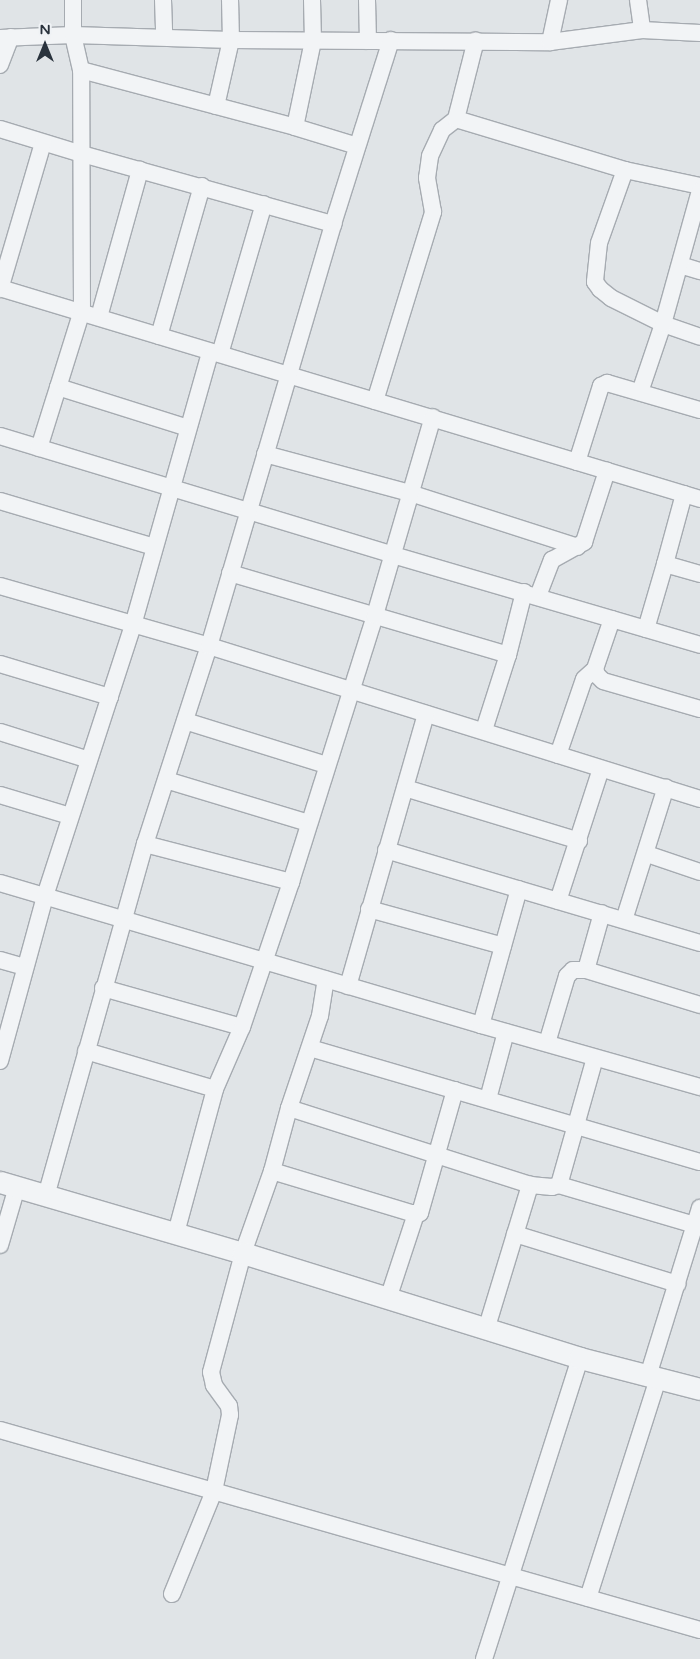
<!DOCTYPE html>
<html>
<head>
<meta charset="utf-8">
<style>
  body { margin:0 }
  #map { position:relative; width:700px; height:1659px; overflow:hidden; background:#e0e4e7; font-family:"Varela Round",sans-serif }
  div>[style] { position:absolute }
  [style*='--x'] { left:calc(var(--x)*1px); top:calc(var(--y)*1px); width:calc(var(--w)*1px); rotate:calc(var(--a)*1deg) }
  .roads { filter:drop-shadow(1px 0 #a6abb1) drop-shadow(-1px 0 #a6abb1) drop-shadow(0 1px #a6abb1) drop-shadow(0 -1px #a6abb1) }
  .minor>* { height:16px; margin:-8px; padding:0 8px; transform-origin:8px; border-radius:8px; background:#f2f4f6 }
  .tertiary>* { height:21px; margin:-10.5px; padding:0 10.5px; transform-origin:10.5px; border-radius:10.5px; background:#f2f4f6 }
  span { translate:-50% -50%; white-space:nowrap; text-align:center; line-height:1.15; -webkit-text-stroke:4.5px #eff2f5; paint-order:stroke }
  .north { position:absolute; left:20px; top:20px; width:50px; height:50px; -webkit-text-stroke:4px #eff2f5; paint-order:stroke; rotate:0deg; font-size:14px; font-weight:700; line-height:20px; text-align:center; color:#2a333d }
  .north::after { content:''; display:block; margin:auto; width:18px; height:22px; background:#2a333d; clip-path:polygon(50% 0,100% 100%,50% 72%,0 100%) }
</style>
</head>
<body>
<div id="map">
  <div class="roads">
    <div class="minor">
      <i style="--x:163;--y:0;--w:37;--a:88"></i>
      <i style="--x:367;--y:0;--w:41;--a:88.6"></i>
      <i style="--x:638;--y:0;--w:30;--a:82"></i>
      <i style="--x:0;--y:38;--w:73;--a:-2.4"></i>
      <i style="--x:73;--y:35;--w:158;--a:1.8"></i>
      <i style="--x:231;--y:40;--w:319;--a:0.4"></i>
      <i style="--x:550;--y:42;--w:93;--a:-7.4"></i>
      <i style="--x:642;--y:30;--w:58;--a:3"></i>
      <i style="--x:550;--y:42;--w:43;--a:-77.9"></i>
      <i style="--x:0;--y:65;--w:30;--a:-69"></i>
      <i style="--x:81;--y:70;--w:221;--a:14.9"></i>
      <i style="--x:295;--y:127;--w:65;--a:17"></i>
      <i style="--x:216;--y:106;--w:68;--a:-77.2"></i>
      <i style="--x:231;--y:40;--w:40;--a:-91.4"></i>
      <i style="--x:456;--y:119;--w:177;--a:16.8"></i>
      <i style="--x:625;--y:170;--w:77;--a:12"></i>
      <i style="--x:295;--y:127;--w:88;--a:-78.2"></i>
      <i style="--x:313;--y:41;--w:41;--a:-91.4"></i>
      <i style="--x:0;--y:129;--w:86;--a:17"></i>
      <i style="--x:82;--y:154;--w:261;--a:15.6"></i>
      <i style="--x:625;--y:170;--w:77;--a:109.6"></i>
      <i style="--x:599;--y:243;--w:39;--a:96"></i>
      <i style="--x:595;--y:282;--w:9;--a:54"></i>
      <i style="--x:600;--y:289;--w:14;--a:39"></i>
      <i style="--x:611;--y:298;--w:58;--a:26.6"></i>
      <i style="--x:663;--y:324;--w:39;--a:19"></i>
      <i style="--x:680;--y:265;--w:21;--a:17"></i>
      <i style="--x:0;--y:288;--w:731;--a:16.77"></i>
      <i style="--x:0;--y:289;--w:152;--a:-73.6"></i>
      <i style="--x:99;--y:317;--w:153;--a:-74.4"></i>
      <i style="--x:159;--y:336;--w:156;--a:-74"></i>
      <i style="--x:220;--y:354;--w:156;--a:-73.7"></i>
      <i style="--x:58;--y:387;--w:136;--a:17.5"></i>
      <i style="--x:640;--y:392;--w:72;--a:-71.3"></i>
      <i style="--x:663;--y:324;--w:138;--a:-74.5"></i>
      <i style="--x:375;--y:401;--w:198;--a:-72.9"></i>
      <i style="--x:433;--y:212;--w:35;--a:-100"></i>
      <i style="--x:427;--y:178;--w:22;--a:-82"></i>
      <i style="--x:430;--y:156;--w:29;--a:-65"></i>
      <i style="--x:442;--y:130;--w:18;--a:-38"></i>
      <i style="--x:456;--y:119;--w:81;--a:-75.8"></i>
      <i style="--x:0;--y:436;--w:411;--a:16.8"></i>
      <i style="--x:393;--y:555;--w:320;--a:16.3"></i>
      <i style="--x:39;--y:448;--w:144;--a:-72.6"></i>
      <i style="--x:82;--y:311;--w:241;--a:-90.2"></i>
      <i style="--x:81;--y:70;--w:36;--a:-103"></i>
      <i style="--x:73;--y:35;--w:35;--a:-90"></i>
      <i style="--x:265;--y:454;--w:150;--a:15.1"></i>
      <i style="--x:410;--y:493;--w:176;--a:17.8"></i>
      <i style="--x:577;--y:462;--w:80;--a:-72.5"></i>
      <i style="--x:601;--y:386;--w:7;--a:-27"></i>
      <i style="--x:607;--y:383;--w:97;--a:16.2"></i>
      <i style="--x:684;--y:494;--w:73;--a:105.2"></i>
      <i style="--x:665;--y:564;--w:36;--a:16"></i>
      <i style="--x:0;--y:501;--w:161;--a:16.6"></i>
      <i style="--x:230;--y:573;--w:290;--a:16.4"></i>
      <i style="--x:0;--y:586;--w:217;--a:16"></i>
      <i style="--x:209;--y:646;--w:514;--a:17.31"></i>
      <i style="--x:538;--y:596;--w:39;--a:-69"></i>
      <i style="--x:552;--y:560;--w:37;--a:-29"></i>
      <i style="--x:584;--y:542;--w:75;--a:-72.1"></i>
      <i style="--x:612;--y:619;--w:53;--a:108.8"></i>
      <i style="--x:595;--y:669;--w:6;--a:72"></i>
      <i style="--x:597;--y:675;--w:8;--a:45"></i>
      <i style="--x:603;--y:681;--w:101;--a:16.1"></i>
      <i style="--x:646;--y:629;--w:68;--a:-73.7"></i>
      <i style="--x:0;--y:664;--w:115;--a:16.7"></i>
      <i style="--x:185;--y:721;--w:148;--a:17.3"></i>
      <i style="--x:484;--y:730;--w:79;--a:-72.3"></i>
      <i style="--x:508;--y:655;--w:65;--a:-75.7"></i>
      <i style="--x:0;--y:732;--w:93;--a:17.5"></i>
      <i style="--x:558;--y:755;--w:80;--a:-71.1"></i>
      <i style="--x:584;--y:679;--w:15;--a:-42"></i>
      <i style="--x:166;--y:780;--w:148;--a:16.8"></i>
      <i style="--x:405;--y:788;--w:182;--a:16.9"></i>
      <i style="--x:0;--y:795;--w:73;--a:16.7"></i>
      <i style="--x:145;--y:844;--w:151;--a:14.6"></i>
      <i style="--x:386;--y:850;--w:327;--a:16.5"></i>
      <i style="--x:647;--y:854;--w:56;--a:18.8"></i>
      <i style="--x:0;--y:883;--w:502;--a:16.45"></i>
      <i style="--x:481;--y:1025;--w:228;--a:15.8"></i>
      <i style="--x:558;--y:901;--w:139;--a:-72"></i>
      <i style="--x:369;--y:909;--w:139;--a:15.4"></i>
      <i style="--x:624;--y:920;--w:139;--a:-72.5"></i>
      <i style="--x:0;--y:960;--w:26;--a:16"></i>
      <i style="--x:586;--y:970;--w:59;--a:-74.3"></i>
      <i style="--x:348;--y:986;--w:283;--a:-74"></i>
      <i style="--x:103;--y:988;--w:144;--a:15.7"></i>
      <i style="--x:481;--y:1025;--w:141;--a:-74.4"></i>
      <i style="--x:547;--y:1043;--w:70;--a:-73.4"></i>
      <i style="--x:567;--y:976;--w:8;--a:-45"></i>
      <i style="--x:573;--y:970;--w:13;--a:0"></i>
      <i style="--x:586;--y:970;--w:119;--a:17.1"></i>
      <i style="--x:310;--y:1048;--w:406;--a:16.3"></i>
      <i style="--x:86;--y:1051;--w:134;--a:16.4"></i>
      <i style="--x:0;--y:1061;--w:171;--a:-74.7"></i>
      <i style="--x:45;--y:896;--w:285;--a:-72"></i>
      <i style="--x:133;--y:625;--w:284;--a:-74.2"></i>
      <i style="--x:488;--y:1099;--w:69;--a:-75"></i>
      <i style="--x:289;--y:1108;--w:253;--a:17.7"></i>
      <i style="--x:530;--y:1185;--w:22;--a:5"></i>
      <i style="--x:552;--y:1187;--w:7;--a:-16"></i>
      <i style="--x:559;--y:1185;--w:142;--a:16.4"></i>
      <i style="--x:272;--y:1171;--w:145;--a:16.8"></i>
      <i style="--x:411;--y:1213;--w:9;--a:0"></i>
      <i style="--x:420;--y:1213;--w:128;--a:-74.1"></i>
      <i style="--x:559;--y:1185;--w:132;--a:-74.2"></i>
      <i style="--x:46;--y:1196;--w:366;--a:-74.3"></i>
      <i style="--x:145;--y:844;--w:208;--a:-72.1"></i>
      <i style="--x:209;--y:646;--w:440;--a:-73.6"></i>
      <i style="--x:333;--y:224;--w:193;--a:-72.5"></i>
      <i style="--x:176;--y:1233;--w:149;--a:-74.8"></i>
      <i style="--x:215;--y:1089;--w:68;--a:-66.5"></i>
      <i style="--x:242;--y:1027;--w:153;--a:-71.3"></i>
      <i style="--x:291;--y:882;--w:280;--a:-72.5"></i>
      <i style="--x:375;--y:615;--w:206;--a:-73.7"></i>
      <i style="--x:515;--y:1234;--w:170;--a:17.1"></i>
      <i style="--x:0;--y:1245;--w:60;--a:-73.7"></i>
      <i style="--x:388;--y:1299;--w:89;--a:-71.8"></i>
      <i style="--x:486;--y:1330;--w:152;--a:-73.1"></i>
      <i style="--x:648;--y:1376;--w:176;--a:-72.8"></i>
      <i style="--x:0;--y:1430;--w:728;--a:15.95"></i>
      <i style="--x:172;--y:1594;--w:111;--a:-67.8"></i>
      <i style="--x:214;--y:1491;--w:78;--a:-78.1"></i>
      <i style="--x:230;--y:1415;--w:9;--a:-96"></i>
      <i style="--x:229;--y:1406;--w:26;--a:-126"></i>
      <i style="--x:214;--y:1385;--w:13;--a:-103"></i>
      <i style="--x:211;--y:1372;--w:123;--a:-74.9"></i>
      <i style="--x:243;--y:1253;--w:87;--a:-70.5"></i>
      <i style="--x:272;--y:1171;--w:65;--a:-74.9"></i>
      <i style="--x:289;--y:1108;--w:97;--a:-71.4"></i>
      <i style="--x:320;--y:1016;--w:37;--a:-81"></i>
      <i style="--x:588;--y:1598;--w:231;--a:-72.3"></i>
      <i style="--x:484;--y:1659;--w:316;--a:-72.3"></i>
    </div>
    <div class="tertiary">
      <i style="--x:0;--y:1182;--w:253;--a:16.3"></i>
      <i style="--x:243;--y:1253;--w:353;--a:17.3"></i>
      <i style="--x:580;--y:1358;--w:124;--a:14.5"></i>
    </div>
  </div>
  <div class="north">N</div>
</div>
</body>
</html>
